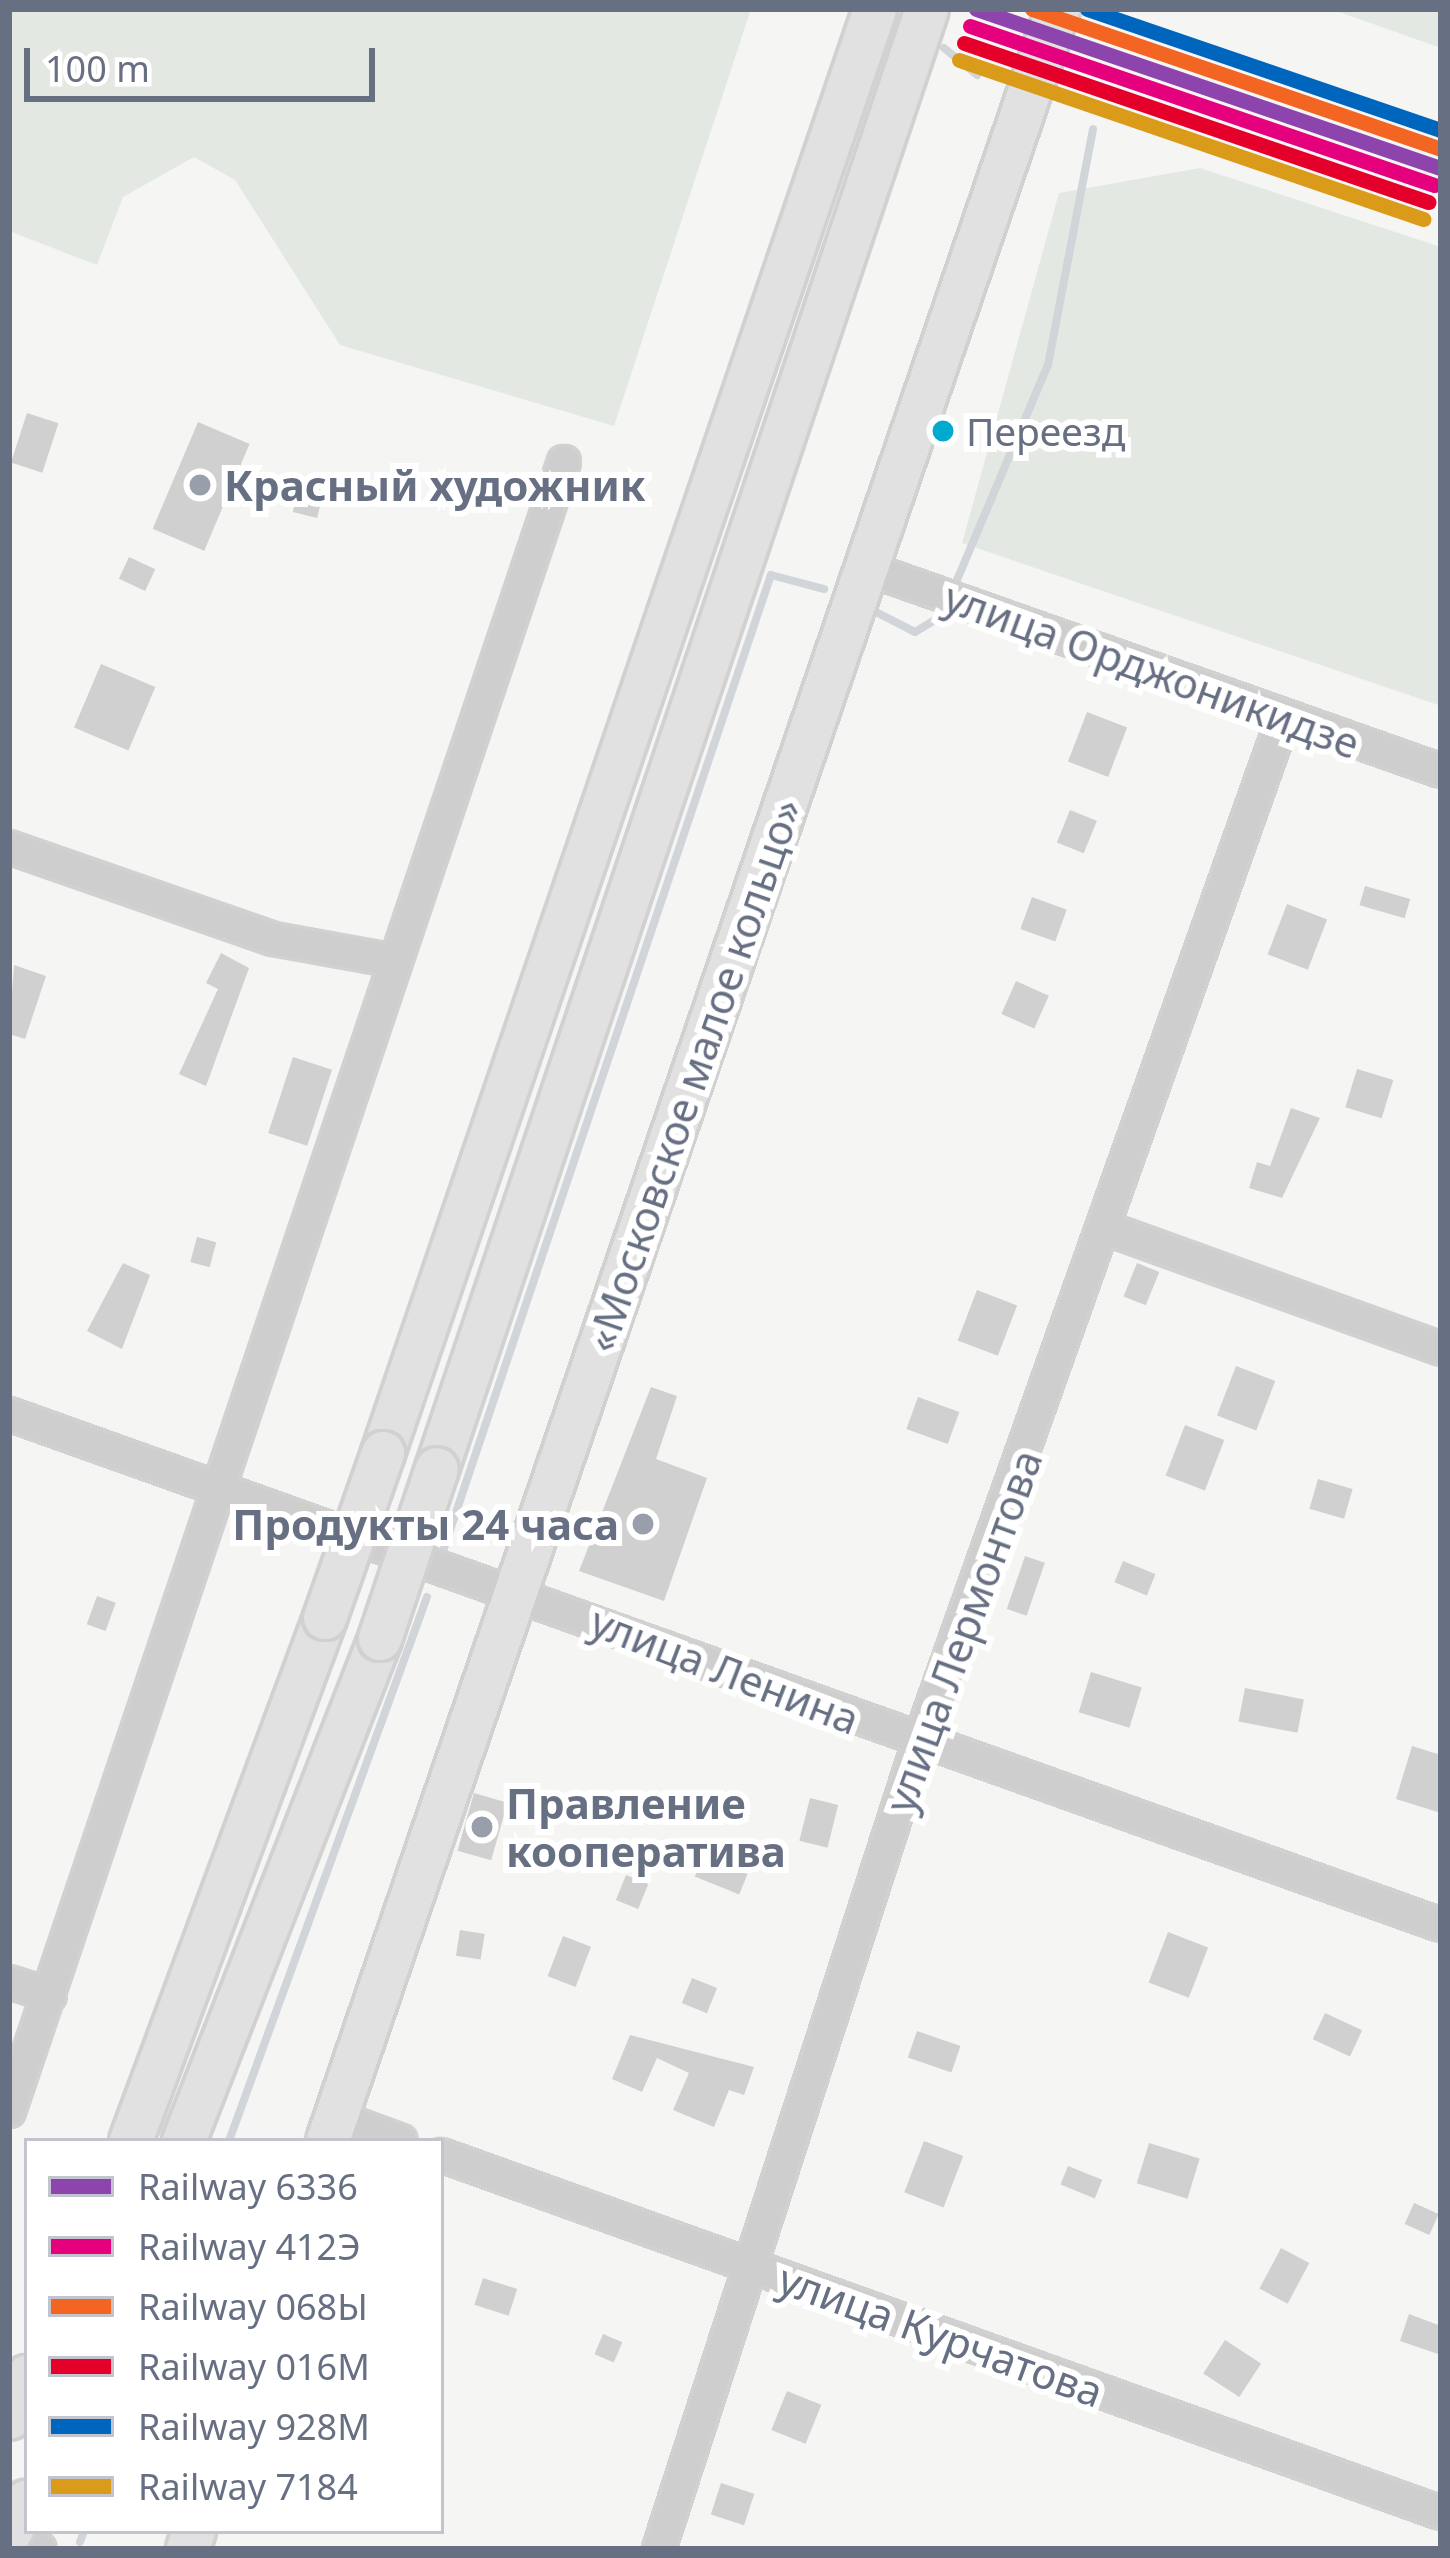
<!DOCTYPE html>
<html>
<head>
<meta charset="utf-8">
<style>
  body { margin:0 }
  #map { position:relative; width:1450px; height:2558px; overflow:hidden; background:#f5f5f4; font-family:"Noto Sans",sans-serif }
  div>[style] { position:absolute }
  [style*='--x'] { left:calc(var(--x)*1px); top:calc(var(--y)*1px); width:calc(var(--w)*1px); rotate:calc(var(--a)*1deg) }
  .green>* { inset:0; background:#e4e8e3 }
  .stream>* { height:8px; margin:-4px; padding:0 4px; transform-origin:4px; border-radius:4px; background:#d1d4d9 }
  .building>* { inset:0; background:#d0d0d1; transform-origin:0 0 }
  .roads { filter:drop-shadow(3px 0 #d1d1d2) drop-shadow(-3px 0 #d1d1d2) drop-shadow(0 3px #d1d1d2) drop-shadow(0 -3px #d1d1d2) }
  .minor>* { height:30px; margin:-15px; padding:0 15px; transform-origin:15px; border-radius:15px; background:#cececf }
  .highway>* { height:42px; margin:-21px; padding:0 21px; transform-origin:21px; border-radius:21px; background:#e1e1e2 }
  .bridges { filter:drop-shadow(3px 0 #d1d1d2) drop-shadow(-3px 0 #d1d1d2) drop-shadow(0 3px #d1d1d2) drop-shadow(0 -3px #d1d1d2) }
  .highway-bridge>* { height:42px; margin:-21px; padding:0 21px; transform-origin:21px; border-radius:21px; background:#e1e1e2 }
  .rail-1>* { height:15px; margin:-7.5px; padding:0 7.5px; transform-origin:7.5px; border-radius:7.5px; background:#8e44ad }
  .rail-2>* { height:15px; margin:-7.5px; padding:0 7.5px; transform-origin:7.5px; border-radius:7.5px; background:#e5007d }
  .rail-3>* { height:15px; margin:-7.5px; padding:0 7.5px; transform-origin:7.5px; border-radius:7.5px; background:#f26522 }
  .rail-4>* { height:15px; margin:-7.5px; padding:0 7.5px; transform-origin:7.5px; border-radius:7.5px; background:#e4002b }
  .rail-5>* { height:15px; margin:-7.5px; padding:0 7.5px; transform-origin:7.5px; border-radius:7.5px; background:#0065bd }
  .rail-6>* { height:15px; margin:-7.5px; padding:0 7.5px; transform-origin:7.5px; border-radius:7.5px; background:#da9b1a }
  .dots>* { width:33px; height:33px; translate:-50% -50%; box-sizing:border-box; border:6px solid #fff; border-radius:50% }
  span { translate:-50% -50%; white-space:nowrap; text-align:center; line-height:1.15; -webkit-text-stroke:12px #fff; paint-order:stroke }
  .bus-label { font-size:39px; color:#676f83 }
  .left { translate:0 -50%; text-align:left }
  .poi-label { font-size:42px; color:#676f83; font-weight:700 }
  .right { translate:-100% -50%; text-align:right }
  .street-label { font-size:42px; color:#676f83 }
  .frame { position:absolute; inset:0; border:12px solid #676f83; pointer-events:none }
  .legend { position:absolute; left:24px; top:2138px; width:420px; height:396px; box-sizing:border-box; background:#fff; border:3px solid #c2c5cd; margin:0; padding:15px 21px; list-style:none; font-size:36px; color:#676f83 }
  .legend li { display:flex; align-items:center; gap:24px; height:60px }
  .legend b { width:60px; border:3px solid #c2c5cd }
  .scale { position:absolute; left:24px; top:48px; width:351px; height:54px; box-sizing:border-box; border:6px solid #676f83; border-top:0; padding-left:15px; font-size:36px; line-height:42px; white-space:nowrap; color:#676f83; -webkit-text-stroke:9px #fff; paint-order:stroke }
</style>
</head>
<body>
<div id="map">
  <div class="green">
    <i style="clip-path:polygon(9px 9px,751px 9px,614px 426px,340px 345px,235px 180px,194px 157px,123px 197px,97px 265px,9px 231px)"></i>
    <i style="clip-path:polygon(1336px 9px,1441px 9px,1441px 48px,1339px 12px)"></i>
    <i style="clip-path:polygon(1200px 168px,1441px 247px,1441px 706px,962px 543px,1059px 193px)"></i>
  </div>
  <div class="stream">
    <i style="--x:944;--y:48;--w:43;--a:39.3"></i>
    <i style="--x:957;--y:580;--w:233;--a:-67.1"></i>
    <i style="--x:1048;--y:365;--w:240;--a:-79.2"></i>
    <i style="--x:872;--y:610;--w:48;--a:27.1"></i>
    <i style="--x:915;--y:632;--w:31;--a:-31"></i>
    <i style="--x:441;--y:1557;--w:1036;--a:-71.43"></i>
    <i style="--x:771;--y:575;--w:55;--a:14.8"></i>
    <i style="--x:229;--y:2141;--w:579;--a:-70"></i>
    <i style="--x:80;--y:2542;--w:12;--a:-70"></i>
  </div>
  <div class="building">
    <i style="left:27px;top:413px;width:33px;height:52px;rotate:18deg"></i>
    <i style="left:198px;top:422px;width:56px;height:116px;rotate:23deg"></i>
    <i style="left:301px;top:479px;width:25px;height:34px;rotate:14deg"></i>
    <i style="left:129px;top:557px;width:29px;height:24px;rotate:25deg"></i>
    <i style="left:101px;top:664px;width:59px;height:69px;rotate:23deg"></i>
    <i style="left:1087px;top:712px;width:43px;height:53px;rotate:21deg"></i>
    <i style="left:1070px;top:810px;width:29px;height:35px;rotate:22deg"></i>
    <i style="left:1365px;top:886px;width:47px;height:20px;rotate:16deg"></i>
    <i style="left:1032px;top:897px;width:37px;height:34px;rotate:20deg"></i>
    <i style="left:1287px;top:904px;width:43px;height:54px;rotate:21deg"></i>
    <i style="clip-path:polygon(221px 953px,249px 968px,206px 1086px,179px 1074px,218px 989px,206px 983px)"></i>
    <i style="clip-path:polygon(14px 965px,46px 976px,25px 1039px,9px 1034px)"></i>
    <i style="left:1016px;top:981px;width:36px;height:36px;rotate:24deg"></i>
    <i style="left:293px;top:1057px;width:41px;height:80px;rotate:18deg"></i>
    <i style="left:1357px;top:1069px;width:38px;height:40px;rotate:17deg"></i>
    <i style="clip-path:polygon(1291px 1108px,1320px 1118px,1282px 1198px,1249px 1188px,1257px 1162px,1270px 1166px)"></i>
    <i style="left:197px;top:1237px;width:20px;height:26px;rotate:15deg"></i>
    <i style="clip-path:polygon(123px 1263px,150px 1275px,122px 1349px,87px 1331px)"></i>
    <i style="left:1137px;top:1263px;width:24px;height:36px;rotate:22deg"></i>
    <i style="left:977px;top:1290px;width:43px;height:54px;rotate:21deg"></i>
    <i style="left:1236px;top:1366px;width:42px;height:53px;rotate:21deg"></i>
    <i style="clip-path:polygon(651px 1387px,677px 1396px,656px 1459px,707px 1478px,664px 1601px,579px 1571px)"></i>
    <i style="left:918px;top:1397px;width:44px;height:34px;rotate:20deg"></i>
    <i style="left:1185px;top:1425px;width:42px;height:54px;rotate:21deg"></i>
    <i style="left:1318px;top:1479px;width:36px;height:31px;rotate:16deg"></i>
    <i style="left:1025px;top:1556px;width:21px;height:56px;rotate:19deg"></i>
    <i style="left:1123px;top:1561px;width:35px;height:23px;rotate:22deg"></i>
    <i style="left:97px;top:1596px;width:20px;height:30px;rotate:20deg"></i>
    <i style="left:1091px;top:1672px;width:53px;height:42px;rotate:17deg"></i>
    <i style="left:1245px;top:1688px;width:60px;height:34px;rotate:11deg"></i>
    <i style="clip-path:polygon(1412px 1746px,1441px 1755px,1441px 1813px,1396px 1799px)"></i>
    <i style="left:474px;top:1793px;width:35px;height:60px;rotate:16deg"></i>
    <i style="left:810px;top:1798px;width:29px;height:44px;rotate:14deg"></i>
    <i style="left:703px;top:1856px;width:48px;height:22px;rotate:22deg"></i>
    <i style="left:626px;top:1875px;width:24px;height:27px;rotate:22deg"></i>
    <i style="left:460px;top:1930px;width:25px;height:26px;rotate:9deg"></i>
    <i style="left:1168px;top:1932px;width:43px;height:54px;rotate:21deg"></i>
    <i style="left:563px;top:1936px;width:30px;height:43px;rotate:21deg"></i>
    <i style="left:692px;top:1978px;width:27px;height:27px;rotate:22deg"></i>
    <i style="left:1325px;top:2013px;width:41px;height:29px;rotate:25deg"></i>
    <i style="left:917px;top:2031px;width:46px;height:28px;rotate:19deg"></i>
    <i style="clip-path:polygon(630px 2035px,754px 2067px,744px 2095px,729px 2090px,714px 2127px,673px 2110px,689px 2073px,657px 2058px,642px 2092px,612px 2079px)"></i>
    <i style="left:924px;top:2141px;width:42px;height:55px;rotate:21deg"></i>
    <i style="left:1149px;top:2143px;width:53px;height:42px;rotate:17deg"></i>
    <i style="left:1068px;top:2166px;width:37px;height:20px;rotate:22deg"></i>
    <i style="left:1414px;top:2203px;width:27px;height:23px;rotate:24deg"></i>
    <i style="left:1281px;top:2248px;width:32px;height:46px;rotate:28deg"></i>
    <i style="left:483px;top:2278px;width:36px;height:28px;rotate:18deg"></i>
    <i style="clip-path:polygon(1409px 2314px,1441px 2326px,1441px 2355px,1400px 2341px)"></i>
    <i style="left:603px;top:2334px;width:21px;height:22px;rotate:23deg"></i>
    <i style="left:1225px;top:2340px;width:43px;height:40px;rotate:33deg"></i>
    <i style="left:787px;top:2391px;width:37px;height:42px;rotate:22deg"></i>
    <i style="left:721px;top:2483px;width:35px;height:33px;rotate:18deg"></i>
  </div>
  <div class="roads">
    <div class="minor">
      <i style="--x:863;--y:567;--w:613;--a:19.44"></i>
      <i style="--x:9;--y:847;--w:280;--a:19.2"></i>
      <i style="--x:273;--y:939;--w:119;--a:10.2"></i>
      <i style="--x:1108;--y:1229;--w:354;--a:19.8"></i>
      <i style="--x:9;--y:1414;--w:1520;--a:19.64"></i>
      <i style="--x:9;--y:1982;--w:43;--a:17.6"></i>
      <i style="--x:9;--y:2111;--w:1740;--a:-71.4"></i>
      <i style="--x:336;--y:2117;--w:69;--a:20.3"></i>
      <i style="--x:441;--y:2155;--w:1062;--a:19.7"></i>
      <i style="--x:9;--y:2534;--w:34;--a:26"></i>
      <i style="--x:659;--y:2549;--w:844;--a:-72.12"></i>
      <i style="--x:918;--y:1746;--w:1090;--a:-70.43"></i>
    </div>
    <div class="highway">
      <i style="--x:383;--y:1453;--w:1526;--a:-71.18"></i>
      <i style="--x:437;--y:1469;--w:1540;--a:-71.45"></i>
      <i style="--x:131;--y:2141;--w:558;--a:-69.65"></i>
      <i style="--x:184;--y:2141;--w:539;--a:-68.67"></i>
      <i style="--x:328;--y:2141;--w:2254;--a:-71.1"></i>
      <i style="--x:9;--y:2418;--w:45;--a:-66.3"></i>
      <i style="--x:188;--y:2549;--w:19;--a:-72"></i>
    </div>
  </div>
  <div class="bridges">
    <div class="highway-bridge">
      <i style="--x:325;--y:1618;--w:175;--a:-70.6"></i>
      <i style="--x:380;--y:1639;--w:179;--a:-71.5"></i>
      <i style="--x:9;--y:2535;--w:38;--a:-62"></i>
    </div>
  </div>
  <div class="rail-1">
    <i style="--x:976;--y:9;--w:491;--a:18.9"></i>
  </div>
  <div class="rail-2">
    <i style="--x:970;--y:26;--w:491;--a:18.9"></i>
  </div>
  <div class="rail-3">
    <i style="--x:1032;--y:9;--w:432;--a:18.9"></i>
  </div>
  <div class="rail-4">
    <i style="--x:964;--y:43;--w:491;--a:18.9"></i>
  </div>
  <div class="rail-5">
    <i style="--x:1087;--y:9;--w:374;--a:18.9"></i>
  </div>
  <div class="rail-6">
    <i style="--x:959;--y:60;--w:491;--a:18.9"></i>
  </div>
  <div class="dots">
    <i style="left:943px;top:431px;background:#00a9ce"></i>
    <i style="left:200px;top:485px;background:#999eab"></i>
    <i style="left:643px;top:1524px;background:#999eab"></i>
    <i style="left:482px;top:1827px;background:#999eab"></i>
  </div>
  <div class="bus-label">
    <span class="left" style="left:966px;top:431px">Переезд</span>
  </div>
  <div class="poi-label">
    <span class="left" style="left:224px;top:485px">Красный художник</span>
    <span class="right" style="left:619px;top:1524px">Продукты 24 часа</span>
    <span class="left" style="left:506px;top:1827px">Правление<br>кооператива</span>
  </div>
  <div class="street-label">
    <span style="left:1152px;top:670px;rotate:20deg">улица Орджоникидзе</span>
    <span style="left:693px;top:1075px;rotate:-71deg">«Московское малое кольцо»</span>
    <span style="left:963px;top:1631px;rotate:-70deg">улица Лермонтова</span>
    <span style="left:725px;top:1670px;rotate:21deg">улица Ленина</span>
    <span style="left:941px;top:2335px;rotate:20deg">улица Курчатова</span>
  </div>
  <div class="frame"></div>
  <ul class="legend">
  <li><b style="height:15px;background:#8e44ad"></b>Railway 6336</li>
  <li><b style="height:15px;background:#e5007d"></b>Railway 412Э</li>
  <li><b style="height:15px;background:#f26522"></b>Railway 068Ы</li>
  <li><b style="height:15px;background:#e4002b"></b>Railway 016М</li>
  <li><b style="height:15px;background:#0065bd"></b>Railway 928М</li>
  <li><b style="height:15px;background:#da9b1a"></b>Railway 7184</li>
  </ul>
  <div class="scale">100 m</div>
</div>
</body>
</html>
